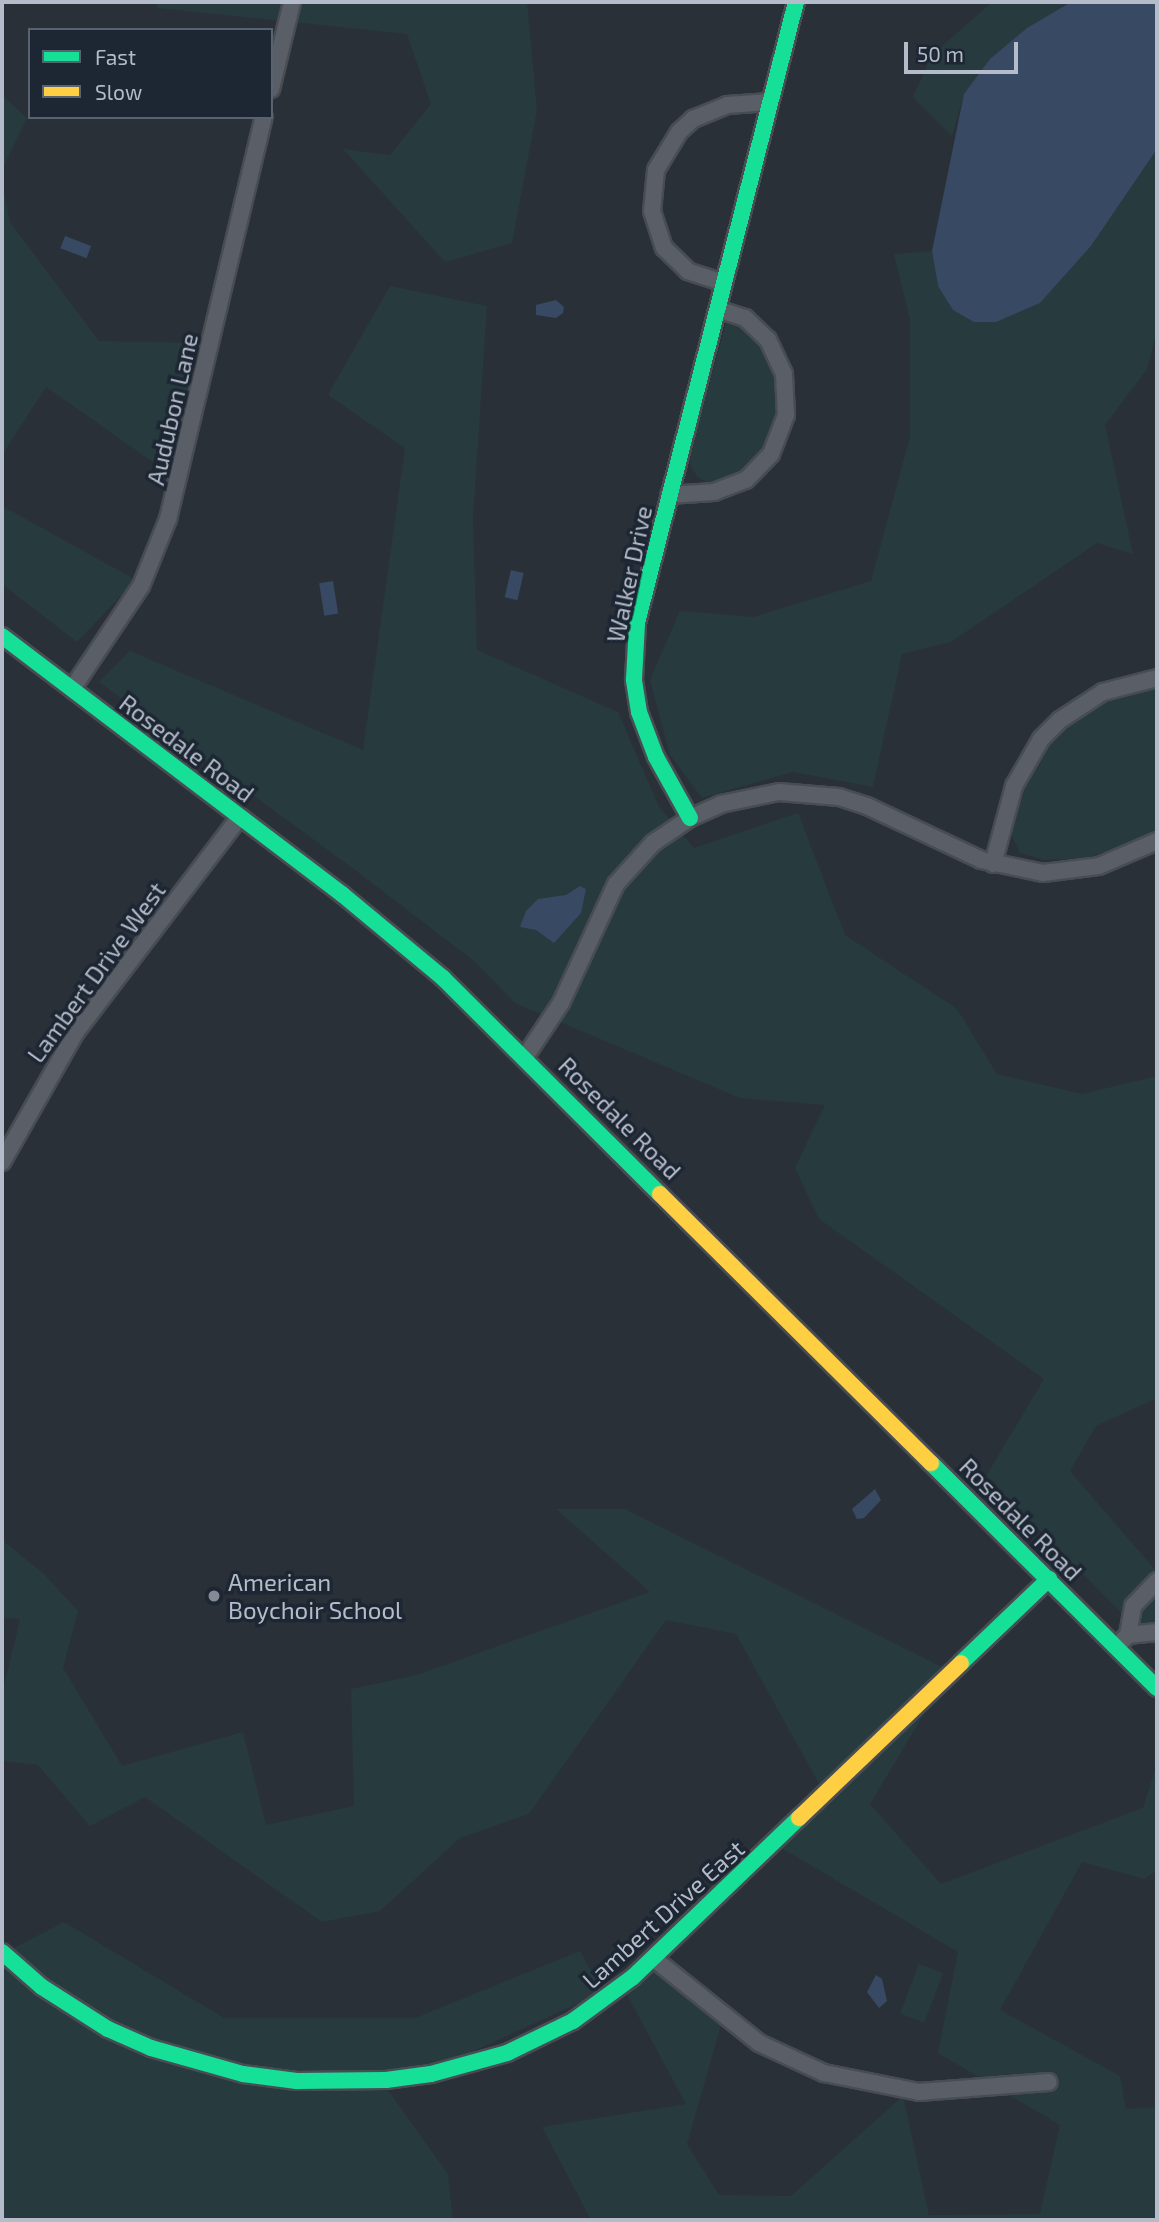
<!DOCTYPE html>
<html>
<head>
<meta charset="utf-8">
<style>
  body { margin:0 }
  #map { position:relative; width:1159px; height:2222px; overflow:hidden; background:#2a3038; font-family:"Exo 2",sans-serif }
  div>[style] { position:absolute }
  [style*='--x'] { left:calc(var(--x)*1px); top:calc(var(--y)*1px); width:calc(var(--w)*1px); rotate:calc(var(--a)*1deg) }
  .green>* { inset:0; background:#273a3e; transform-origin:0 0 }
  .water>* { inset:0; background:#384963; transform-origin:0 0 }
  .roads { filter:drop-shadow(2px 0 #484c53) drop-shadow(-2px 0 #484c53) drop-shadow(0 2px #484c53) drop-shadow(0 -2px #484c53) }
  .street>* { height:16px; margin:-8px; padding:0 8px; transform-origin:8px; border-radius:8px; background:#5a5e66 }
  .fast>* { height:16px; margin:-8px; padding:0 8px; transform-origin:8px; border-radius:8px; background:#16e098 }
  .slow>* { height:16px; margin:-8px; padding:0 8px; transform-origin:8px; border-radius:8px; background:#ffcf43 }
  .dots>* { width:19px; height:19px; translate:-50% -50%; box-sizing:border-box; border:4px solid #1d2633; border-radius:50% }
  span { translate:-50% -50%; white-space:nowrap; text-align:center; line-height:1.15; -webkit-text-stroke:7px #1d2633; paint-order:stroke }
  .street-label { font-size:24px; color:#b4bcc9 }
  .poi-label { font-size:24px; color:#b4bcc9 }
  .left { translate:0 -50%; text-align:left }
  .frame { position:absolute; inset:0; border:4px solid #b4bcc9; pointer-events:none }
  .legend { position:absolute; left:28px; top:28px; width:245px; height:91px; box-sizing:border-box; background:#1d2633; border:2px solid #59626f; margin:0; padding:9px 12px; list-style:none; font-size:21px; color:#b4bcc9 }
  .legend li { display:flex; align-items:center; gap:14px; height:35px }
  .legend b { width:35px; border:2px solid #59626f }
  .scale { position:absolute; left:904px; top:42px; width:114px; height:32px; box-sizing:border-box; border:4px solid #b4bcc9; border-top:0; padding-left:9px; font-size:21px; line-height:24px; white-space:nowrap; color:#b4bcc9; -webkit-text-stroke:5px #1d2633; paint-order:stroke }
</style>
</head>
<body>
<div id="map">
  <div class="green">
    <i style="clip-path:polygon(156px 2px,527px 2px,537px 110px,512px 243px,445px 262px,343px 149px,390px 155px,431px 104px,407px 34px,157px 8px)"></i>
    <i style="clip-path:polygon(992px 2px,1071px 2px,1027px 28px,964px 94px,952px 136px,913px 97px,932px 55px)"></i>
    <i style="clip-path:polygon(2px 95px,27px 118px,2px 170px)"></i>
    <i style="clip-path:polygon(1157px 149px,1157px 331px,1147px 369px,1105px 425px,1133px 554px,1097px 543px,951px 642px,902px 654px,873px 787px,793px 772px,702px 798px,670px 755px,650px 680px,680px 611px,753px 617px,871px 581px,910px 437px,910px 320px,894px 254px,932px 251px,938px 286px,1040px 303px,1091px 246px)"></i>
    <i style="clip-path:polygon(2px 183px,10px 222px,99px 341px,202px 343px,199px 405px,180px 481px,46px 387px,2px 455px)"></i>
    <i style="clip-path:polygon(390px 286px,487px 306px,473px 519px,477px 650px,618px 712px,659px 807px,694px 848px,798px 813px,845px 935px,957px 1009px,997px 1074px,1082px 1094px,1157px 1076px,1157px 1398px,1096px 1426px,1070px 1471px,1157px 1572px,1157px 1649px,986px 1476px,1044px 1379px,819px 1219px,795px 1168px,825px 1105px,740px 1098px,515px 1003px,474px 961px,359px 873px,99px 682px,130px 651px,363px 750px,405px 448px,328px 395px)"></i>
    <i style="clip-path:polygon(726px 323px,754px 331px,777px 369px,779px 417px,771px 440px,753px 463px,730px 481px,711px 484px,697px 477px,690px 464px,691px 449px)"></i>
    <i style="clip-path:polygon(2px 481px,4px 507px,136px 580px,77px 642px,2px 584px)"></i>
    <i style="clip-path:polygon(1157px 685px,1157px 834px,1087px 858px,1045px 860px,1020px 853px,1010px 832px,1018px 799px,1053px 738px,1094px 705px)"></i>
    <i style="clip-path:polygon(556px 1509px,625px 1509px,956px 1674px,924px 1714px,870px 1804px,941px 1884px,1143px 1808px,1157px 1764px,1157px 1870px,1145px 1879px,1082px 1862px,1000px 2010px,1120px 2076px,1126px 2109px,1157px 2107px,1157px 2220px,591px 2220px,542px 2127px,686px 2104px,619px 1980px,649px 1957px,721px 2025px,687px 2144px,719px 2195px,791px 2196px,903px 2096px,929px 2215px,1040px 2214px,1060px 2125px,938px 2053px,958px 1952px,780px 1847px,828px 1800px,736px 1634px,666px 1620px,529px 1814px,460px 1838px,380px 1911px,322px 1922px,145px 1797px,90px 1826px,38px 1765px,2px 1761px,2px 1694px,20px 1619px,2px 1618px,2px 1540px,44px 1574px,78px 1611px,63px 1668px,122px 1766px,243px 1732px,266px 1825px,354px 1806px,351px 1689px,417px 1675px,650px 1592px)"></i>
    <i style="clip-path:polygon(64px 1922px,224px 2018px,415px 2018px,580px 1951px,603px 1992px,388px 2090px,448px 2174px,453px 2220px,2px 2220px,2px 1954px)"></i>
    <i style="left:919px;top:1964px;width:26px;height:53px;rotate:21deg"></i>
  </div>
  <div class="water">
    <i style="clip-path:polygon(1071px 2px,1157px 4px,1157px 149px,1091px 246px,1040px 303px,996px 322px,974px 322px,953px 310px,938px 286px,932px 251px,964px 94px,990px 59px,1027px 28px)"></i>
    <i style="left:65px;top:236px;width:28px;height:13px;rotate:21deg"></i>
    <i style="clip-path:polygon(556px 300px,564px 307px,563px 313px,556px 318px,536px 315px,536px 305px)"></i>
    <i style="left:511px;top:570px;width:13px;height:28px;rotate:13deg"></i>
    <i style="left:333px;top:581px;width:33px;height:14px;rotate:81deg"></i>
    <i style="clip-path:polygon(580px 886px,586px 889px,581px 913px,554px 943px,536px 930px,520px 927px,526px 911px,538px 899px,566px 895px)"></i>
    <i style="clip-path:polygon(875px 1489px,881px 1500px,864px 1518px,857px 1519px,852px 1509px)"></i>
    <i style="clip-path:polygon(876px 1975px,882px 1979px,887px 2001px,879px 2008px,867px 1992px)"></i>
  </div>
  <div class="roads">
    <div class="street">
      <i style="--x:271;--y:89;--w:89;--a:-76.4"></i>
      <i style="--x:724;--y:283;--w:38;--a:-162"></i>
      <i style="--x:688;--y:271;--w:33;--a:-136"></i>
      <i style="--x:664;--y:248;--w:39;--a:-108"></i>
      <i style="--x:652;--y:211;--w:41;--a:-84.4"></i>
      <i style="--x:656;--y:170;--w:44;--a:-58.8"></i>
      <i style="--x:679;--y:132;--w:19;--a:-43"></i>
      <i style="--x:693;--y:119;--w:37;--a:-22"></i>
      <i style="--x:727;--y:105;--w:43;--a:-4"></i>
      <i style="--x:669;--y:495;--w:45;--a:-3.8"></i>
      <i style="--x:714;--y:492;--w:34;--a:-21"></i>
      <i style="--x:746;--y:480;--w:36;--a:-46"></i>
      <i style="--x:771;--y:454;--w:42;--a:-69"></i>
      <i style="--x:786;--y:415;--w:41;--a:-92.8"></i>
      <i style="--x:784;--y:374;--w:38;--a:-115"></i>
      <i style="--x:768;--y:340;--w:32;--a:-136"></i>
      <i style="--x:745;--y:318;--w:29;--a:-162"></i>
      <i style="--x:72;--y:689;--w:124;--a:-56.2"></i>
      <i style="--x:141;--y:586;--w:72;--a:-68.1"></i>
      <i style="--x:168;--y:519;--w:413;--a:-76.6"></i>
      <i style="--x:993;--y:864;--w:81;--a:-74.9"></i>
      <i style="--x:1014;--y:786;--w:54;--a:-60.1"></i>
      <i style="--x:1041;--y:739;--w:27;--a:-45"></i>
      <i style="--x:1060;--y:720;--w:51;--a:-33.1"></i>
      <i style="--x:1103;--y:692;--w:56;--a:-14.5"></i>
      <i style="--x:525;--y:1057;--w:65;--a:-56.3"></i>
      <i style="--x:561;--y:1003;--w:131;--a:-65.2"></i>
      <i style="--x:616;--y:884;--w:55;--a:-47.9"></i>
      <i style="--x:653;--y:843;--w:45;--a:-34"></i>
      <i style="--x:690;--y:818;--w:34;--a:-24"></i>
      <i style="--x:721;--y:804;--w:59;--a:-11.7"></i>
      <i style="--x:779;--y:792;--w:60;--a:4.8"></i>
      <i style="--x:839;--y:797;--w:29;--a:18"></i>
      <i style="--x:867;--y:806;--w:126;--a:25.3"></i>
      <i style="--x:981;--y:860;--w:63;--a:11.8"></i>
      <i style="--x:1043;--y:873;--w:56;--a:-7.1"></i>
      <i style="--x:1099;--y:866;--w:63;--a:-23.3"></i>
      <i style="--x:2;--y:1162;--w:150;--a:-60.4"></i>
      <i style="--x:76;--y:1032;--w:270;--a:-52.7"></i>
      <i style="--x:1128;--y:1635;--w:29;--a:-80"></i>
      <i style="--x:1133;--y:1606;--w:35;--a:-46"></i>
      <i style="--x:1121;--y:1642;--w:10;--a:-45"></i>
      <i style="--x:1128;--y:1635;--w:29;--a:-6"></i>
      <i style="--x:653;--y:1958;--w:136;--a:38.7"></i>
      <i style="--x:759;--y:2043;--w:72;--a:24.8"></i>
      <i style="--x:824;--y:2073;--w:97;--a:11.3"></i>
      <i style="--x:919;--y:2092;--w:130;--a:-4.4"></i>
    </div>
    <div class="fast">
      <i style="--x:2;--y:636;--w:428;--a:37.2"></i>
      <i style="--x:343;--y:895;--w:130;--a:39.7"></i>
      <i style="--x:443;--y:978;--w:306;--a:44.9"></i>
      <i style="--x:690;--y:818;--w:70;--a:-119.1"></i>
      <i style="--x:656;--y:757;--w:48;--a:-110.7"></i>
      <i style="--x:639;--y:712;--w:33;--a:-99"></i>
      <i style="--x:634;--y:679;--w:56;--a:-86.9"></i>
      <i style="--x:637;--y:623;--w:641;--a:-75.64"></i>
      <i style="--x:931;--y:1463;--w:319;--a:44.9"></i>
      <i style="--x:961;--y:1663;--w:122;--a:-43.7"></i>
      <i style="--x:2;--y:1952;--w:53;--a:41.2"></i>
      <i style="--x:42;--y:1987;--w:78;--a:32.5"></i>
      <i style="--x:108;--y:2029;--w:47;--a:23.8"></i>
      <i style="--x:151;--y:2048;--w:96;--a:15.8"></i>
      <i style="--x:243;--y:2074;--w:54;--a:7.4"></i>
      <i style="--x:297;--y:2081;--w:89;--a:-0.6"></i>
      <i style="--x:386;--y:2080;--w:45;--a:-7.6"></i>
      <i style="--x:431;--y:2074;--w:79;--a:-15.4"></i>
      <i style="--x:507;--y:2053;--w:73;--a:-25.9"></i>
      <i style="--x:573;--y:2021;--w:74;--a:-36.3"></i>
      <i style="--x:633;--y:1977;--w:230;--a:-43.8"></i>
    </div>
    <div class="slow">
      <i style="--x:660;--y:1194;--w:382;--a:44.8"></i>
      <i style="--x:799;--y:1818;--w:224;--a:-43.7"></i>
    </div>
  </div>
  <div class="dots">
    <i style="left:214px;top:1596px;background:#848b96"></i>
  </div>
  <div class="street-label">
    <span style="left:172px;top:409px;rotate:-77deg">Audubon Lane</span>
    <span style="left:629px;top:574px;rotate:-78deg">Walker Drive</span>
    <span style="left:187px;top:748px;rotate:37deg">Rosedale Road</span>
    <span style="left:96px;top:972px;rotate:-54deg">Lambert Drive West</span>
    <span style="left:620px;top:1118px;rotate:45deg">Rosedale Road</span>
    <span style="left:1021px;top:1519px;rotate:45deg">Rosedale Road</span>
    <span style="left:663px;top:1914px;rotate:-42deg">Lambert Drive East</span>
  </div>
  <div class="poi-label">
    <span class="left" style="left:228px;top:1596px">American<br>Boychoir School</span>
  </div>
  <div class="frame"></div>
  <ul class="legend">
  <li><b style="height:9px;background:#16e098"></b>Fast</li>
  <li><b style="height:9px;background:#ffcf43"></b>Slow</li>
  </ul>
  <div class="scale">50 m</div>
</div>
</body>
</html>
